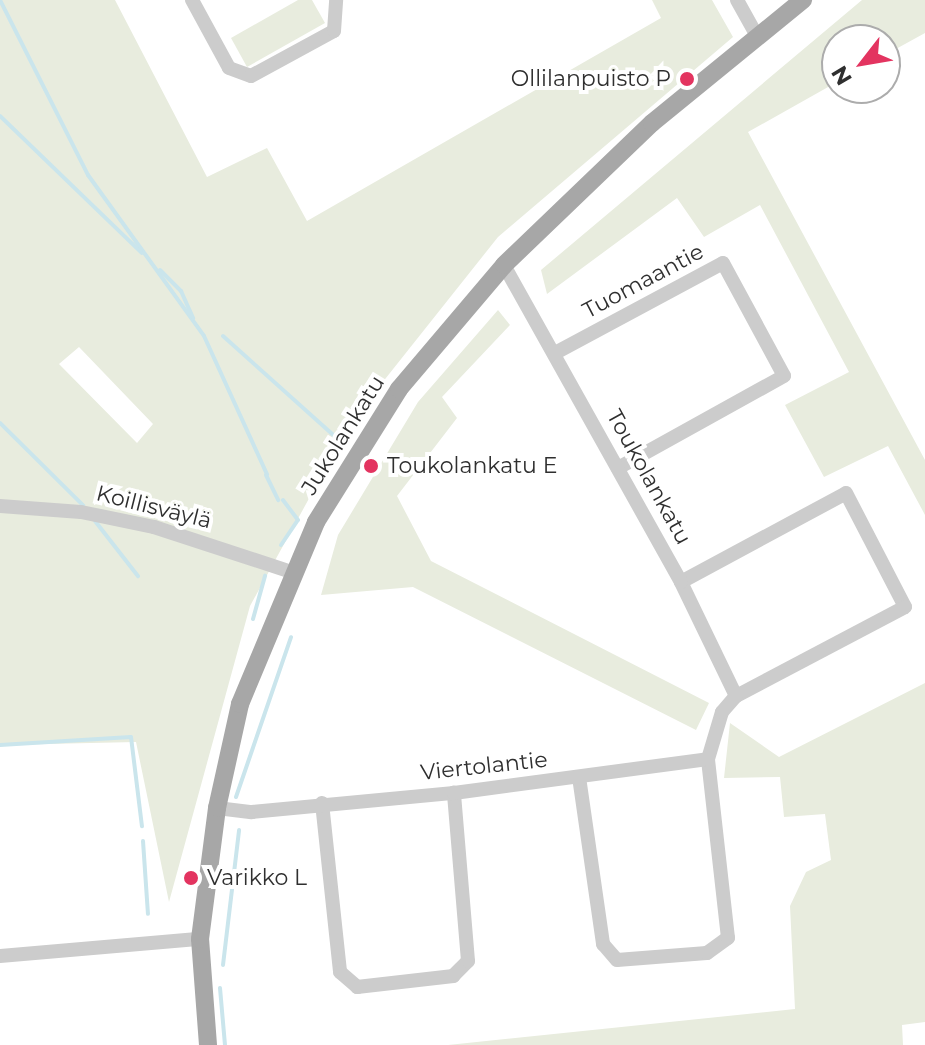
<!DOCTYPE html>
<html>
<head>
<meta charset="utf-8">
<style>
  body { margin:0 }
  #map { position:relative; width:925px; height:1045px; overflow:hidden; background:#fff; font-family:Montserrat,sans-serif }
  div>[style] { position:absolute }
  [style*='--x'] { left:calc(var(--x)*1px); top:calc(var(--y)*1px); width:calc(var(--w)*1px); rotate:calc(var(--a)*1deg) }
  .green>* { inset:0; background:#e8ecde }
  .stream>* { height:4px; margin:-2px; padding:0 2px; transform-origin:2px; border-radius:2px; background:#cae5ec }
  .minor>* { height:14px; margin:-7px; padding:0 7px; transform-origin:7px; border-radius:7px; background:#ccc }
  .major>* { height:18px; margin:-9px; padding:0 9px; transform-origin:9px; border-radius:9px; background:#a7a7a7 }
  .dots>* { width:22px; height:22px; translate:-50% -50%; box-sizing:border-box; border:4px solid #fff; border-radius:50% }
  span { translate:-50% -50%; white-space:nowrap; text-align:center; line-height:1.15; -webkit-text-stroke:8px #fff; paint-order:stroke }
  .poi-label { font-size:22px; color:#2f2f2f }
  .right { translate:-100% -50%; text-align:right }
  .left { translate:0 -50%; text-align:left }
  .street-label { font-size:22px; color:#2f2f2f }
  .north { position:absolute; left:821px; top:24px; width:80px; height:80px; box-sizing:border-box; background:#fff; border:2px solid #acacac; border-radius:50%; rotate:239deg; font-size:22px; font-weight:700; line-height:32px; text-align:center; color:#2f2f2f }
  .north::after { content:''; display:block; margin:auto; width:28px; height:36px; background:#e33460; clip-path:polygon(50% 0,100% 100%,50% 72%,0 100%) }
</style>
</head>
<body>
<div id="map">
  <div class="green">
    <i style="clip-path:polygon(evenodd,0 0,115px 0,207px 177px,267px 148px,307px 221px,661px 18px,652px 0,712px 0,733px 37px,498px 237px,351px 422px,250px 606px,169px 902px,136px 742px,0 745px,0 0,79px 347px,153px 424px,137px 443px,59px 364px,79px 347px)"></i>
    <i style="clip-path:polygon(298px 0,312px 0,325px 23px,247px 67px,231px 38px)"></i>
    <i style="clip-path:polygon(862px 0,925px 0,925px 33px,885px 55px,885px 40px,837px 40px,837px 82px,748px 132px,925px 460px,925px 515px,888px 446px,824px 477px,785px 405px,849px 372px,760px 205px,704px 237px,677px 198px,547px 294px,541px 270px)"></i>
    <i style="clip-path:polygon(498px 310px,510px 325px,442px 397px,457px 418px,397px 496px,431px 561px,709px 703px,696px 730px,413px 587px,321px 595px,338px 535px,418px 402px)"></i>
    <i style="clip-path:polygon(925px 683px,925px 1022px,902px 1025px,903px 1045px,448px 1045px,795px 1009px,790px 906px,806px 872px,831px 860px,825px 814px,784px 817px,780px 777px,724px 778px,730px 723px,779px 757px)"></i>
  </div>
  <div class="stream">
    <i style="--x:0;--y:0;--w:196;--a:63.3"></i>
    <i style="--x:88;--y:175;--w:198;--a:54.2"></i>
    <i style="--x:204;--y:336;--w:152;--a:65.5"></i>
    <i style="--x:0;--y:116;--w:197;--a:44"></i>
    <i style="--x:160;--y:270;--w:30;--a:45"></i>
    <i style="--x:181;--y:291;--w:30;--a:66"></i>
    <i style="--x:223;--y:336;--w:159;--a:41.9"></i>
    <i style="--x:0;--y:423;--w:117;--a:44.7"></i>
    <i style="--x:266;--y:475;--w:28;--a:64"></i>
    <i style="--x:95;--y:521;--w:70;--a:52"></i>
    <i style="--x:281;--y:545;--w:30;--a:-56"></i>
    <i style="--x:298;--y:520;--w:25;--a:-127"></i>
    <i style="--x:253;--y:619;--w:45;--a:-74.4"></i>
    <i style="--x:0;--y:745;--w:131;--a:-3.5"></i>
    <i style="--x:131;--y:737;--w:90;--a:83"></i>
    <i style="--x:236;--y:797;--w:169;--a:-71"></i>
    <i style="--x:143;--y:841;--w:73;--a:86.1"></i>
    <i style="--x:223;--y:965;--w:136;--a:-83.2"></i>
    <i style="--x:220;--y:988;--w:57;--a:85"></i>
  </div>
  <div class="minor">
    <i style="--x:192;--y:0;--w:77;--a:61.4"></i>
    <i style="--x:229;--y:68;--w:23;--a:20"></i>
    <i style="--x:251;--y:76;--w:94;--a:-28.5"></i>
    <i style="--x:334;--y:31;--w:31;--a:-86"></i>
    <i style="--x:737;--y:0;--w:41;--a:60.9"></i>
    <i style="--x:557;--y:352;--w:188;--a:-28.2"></i>
    <i style="--x:723;--y:263;--w:128;--a:61.6"></i>
    <i style="--x:784;--y:376;--w:190;--a:151"></i>
    <i style="--x:0;--y:506;--w:81;--a:4.2"></i>
    <i style="--x:81;--y:512;--w:75;--a:11.6"></i>
    <i style="--x:154;--y:527;--w:145;--a:18.1"></i>
    <i style="--x:681;--y:582;--w:187;--a:-28.3"></i>
    <i style="--x:846;--y:493;--w:128;--a:62.6"></i>
    <i style="--x:905;--y:607;--w:191;--a:152.2"></i>
    <i style="--x:579;--y:777;--w:169;--a:81.8"></i>
    <i style="--x:603;--y:944;--w:21;--a:49"></i>
    <i style="--x:617;--y:960;--w:90;--a:-4.4"></i>
    <i style="--x:707;--y:953;--w:26;--a:-36"></i>
    <i style="--x:728;--y:938;--w:180;--a:-96.4"></i>
    <i style="--x:322;--y:803;--w:170;--a:83.9"></i>
    <i style="--x:340;--y:972;--w:23;--a:41"></i>
    <i style="--x:357;--y:987;--w:97;--a:-6.5"></i>
    <i style="--x:453;--y:976;--w:21;--a:-45"></i>
    <i style="--x:468;--y:961;--w:169;--a:-94.8"></i>
    <i style="--x:217;--y:808;--w:35;--a:7"></i>
    <i style="--x:252;--y:812;--w:203;--a:-5.4"></i>
    <i style="--x:454;--y:793;--w:256;--a:-7.6"></i>
    <i style="--x:708;--y:759;--w:49;--a:-73.4"></i>
    <i style="--x:722;--y:712;--w:21;--a:-49"></i>
    <i style="--x:736;--y:696;--w:127;--a:-115.8"></i>
    <i style="--x:681;--y:582;--w:363;--a:-119.2"></i>
    <i style="--x:0;--y:956;--w:201;--a:-4.9"></i>
  </div>
  <div class="major">
    <i style="--x:208;--y:1045;--w:106;--a:-94.3"></i>
    <i style="--x:200;--y:939;--w:132;--a:-82.6"></i>
    <i style="--x:217;--y:808;--w:107;--a:-77.5"></i>
    <i style="--x:240;--y:704;--w:197;--a:-67.3"></i>
    <i style="--x:316;--y:522;--w:157;--a:-58"></i>
    <i style="--x:399;--y:389;--w:162;--a:-49.7"></i>
    <i style="--x:504;--y:265;--w:205;--a:-43.8"></i>
    <i style="--x:652;--y:123;--w:195;--a:-39.2"></i>
  </div>
  <div class="dots">
    <i style="left:687px;top:79px;background:#e33460"></i>
    <i style="left:371px;top:466px;background:#e33460"></i>
    <i style="left:191px;top:878px;background:#e33460"></i>
  </div>
  <div class="poi-label">
    <span class="right" style="left:671px;top:79px">Ollilanpuisto P</span>
    <span class="left" style="left:387px;top:466px">Toukolankatu E</span>
    <span class="left" style="left:207px;top:878px">Varikko L</span>
  </div>
  <div class="street-label">
    <span style="left:643px;top:281px;rotate:-28deg">Tuomaantie</span>
    <span style="left:343px;top:435px;rotate:-58deg">Jukolankatu</span>
    <span style="left:649px;top:477px;rotate:61deg">Toukolankatu</span>
    <span style="left:154px;top:507px;rotate:14deg">Koillisväylä</span>
    <span style="left:484px;top:766px;rotate:-6deg">Viertolantie</span>
  </div>
  <div class="north">N</div>
</div>
</body>
</html>
